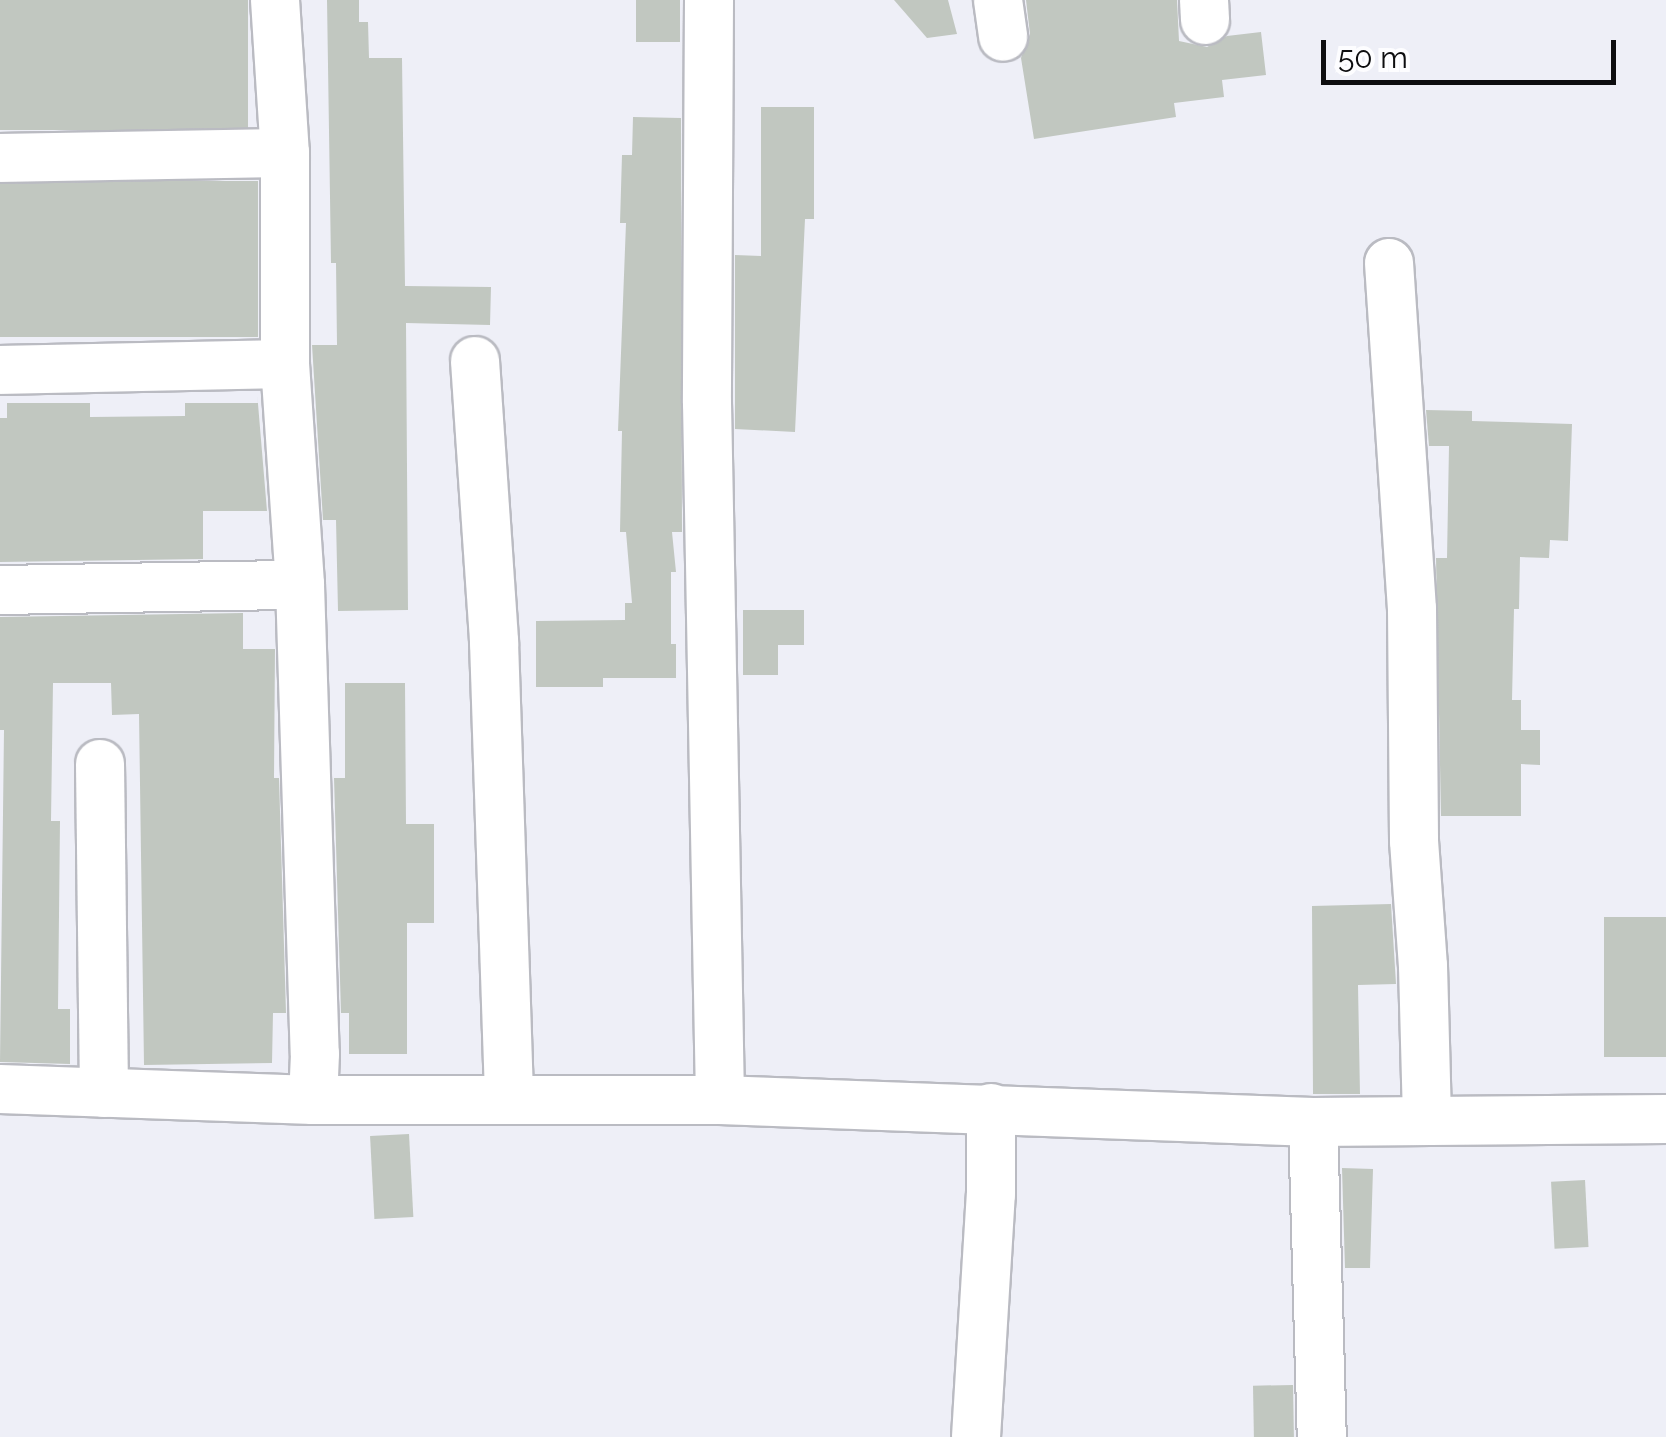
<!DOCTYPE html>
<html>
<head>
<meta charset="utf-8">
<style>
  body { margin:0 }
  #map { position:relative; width:1666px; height:1437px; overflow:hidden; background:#eeeff7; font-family:Raleway,sans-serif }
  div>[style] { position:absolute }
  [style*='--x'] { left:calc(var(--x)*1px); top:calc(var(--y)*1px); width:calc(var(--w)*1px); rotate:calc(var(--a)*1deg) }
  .building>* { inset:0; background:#c1c7c0; transform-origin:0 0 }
  .roads { filter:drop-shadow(2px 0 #babbc2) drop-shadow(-2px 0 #babbc2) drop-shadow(0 2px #babbc2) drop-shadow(0 -2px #babbc2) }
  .minor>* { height:48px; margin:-24px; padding:0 24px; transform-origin:24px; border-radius:24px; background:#fff }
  span { translate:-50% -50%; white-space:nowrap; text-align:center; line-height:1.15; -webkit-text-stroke:8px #fdfdff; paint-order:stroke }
  .scale { position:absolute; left:1321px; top:40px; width:295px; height:45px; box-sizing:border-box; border:5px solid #0d0d0f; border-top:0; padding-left:12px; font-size:30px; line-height:35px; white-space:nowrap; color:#0d0d0f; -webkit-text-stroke:8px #fdfdff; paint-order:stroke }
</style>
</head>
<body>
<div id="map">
  <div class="building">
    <i style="left:0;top:0;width:248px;height:130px"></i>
    <i style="clip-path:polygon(327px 0,359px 0,359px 22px,368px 22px,369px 58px,402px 58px,405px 286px,491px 287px,490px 325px,406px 323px,408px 610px,338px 611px,336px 520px,323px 520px,312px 345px,337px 345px,336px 263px,331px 263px)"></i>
    <i style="left:636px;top:0;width:44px;height:42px"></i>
    <i style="clip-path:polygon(894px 0,948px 0,957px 34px,927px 38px)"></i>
    <i style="clip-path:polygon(1026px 0,1177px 0,1179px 41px,1207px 47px,1227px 36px,1261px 32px,1266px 75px,1222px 80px,1224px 97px,1174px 103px,1176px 117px,1034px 139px,1021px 58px,1030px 34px)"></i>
    <i style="clip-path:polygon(761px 107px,814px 107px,814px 219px,805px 219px,795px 432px,735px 429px,735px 255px,761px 256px)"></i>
    <i style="clip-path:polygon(633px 117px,681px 118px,682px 532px,672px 532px,676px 572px,671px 572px,671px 644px,676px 644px,676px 678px,603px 678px,603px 687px,536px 687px,536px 621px,625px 620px,625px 603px,632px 603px,626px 532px,620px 532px,622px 431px,618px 431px,626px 223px,620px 223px,622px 155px,632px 155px)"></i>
    <i style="left:258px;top:181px;width:156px;height:258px;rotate:90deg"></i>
    <i style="clip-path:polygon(257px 392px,267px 511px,203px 511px,203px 559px,0 562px,0 418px,7px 418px,7px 403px,90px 403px,90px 417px,185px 416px,185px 403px,258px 403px)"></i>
    <i style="clip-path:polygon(1426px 410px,1472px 411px,1472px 421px,1572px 424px,1568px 541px,1550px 540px,1549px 558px,1520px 557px,1519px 609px,1514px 609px,1512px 700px,1521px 700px,1521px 730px,1540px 730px,1540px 765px,1521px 764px,1521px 816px,1441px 816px,1436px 558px,1447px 558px,1449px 446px,1429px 446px)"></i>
    <i style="clip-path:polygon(743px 610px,804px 610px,804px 645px,778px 645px,778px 675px,743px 675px)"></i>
    <i style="clip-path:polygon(243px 613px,243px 649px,275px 649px,274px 778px,279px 778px,286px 1013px,273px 1013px,272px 1063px,144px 1065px,139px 714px,112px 715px,111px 683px,53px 683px,51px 821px,60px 821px,58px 1009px,70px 1009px,70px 1064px,0 1062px,4px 730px,0 730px,0 617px)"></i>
    <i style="clip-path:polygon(345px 683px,405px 683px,406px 824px,434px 824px,434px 923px,407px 923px,407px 1054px,349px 1054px,349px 1013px,341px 1013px,334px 778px,345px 778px)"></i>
    <i style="clip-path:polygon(1391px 904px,1396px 984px,1358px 985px,1360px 1094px,1313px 1094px,1312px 906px)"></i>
    <i style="left:1604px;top:917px;width:62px;height:140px"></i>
    <i style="left:409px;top:1134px;width:83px;height:39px;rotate:87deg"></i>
    <i style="clip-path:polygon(1342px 1168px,1373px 1169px,1370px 1268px,1345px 1268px)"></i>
    <i style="left:1585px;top:1180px;width:67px;height:34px;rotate:87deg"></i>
    <i style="left:1293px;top:1385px;width:52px;height:40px;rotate:89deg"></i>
  </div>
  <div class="roads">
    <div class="minor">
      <i style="--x:275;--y:0;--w:153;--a:86.3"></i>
      <i style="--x:285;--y:153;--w:211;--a:90"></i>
      <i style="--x:285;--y:364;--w:222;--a:86.1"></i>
      <i style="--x:300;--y:585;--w:469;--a:88.2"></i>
      <i style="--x:315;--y:1054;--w:46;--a:92.5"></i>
      <i style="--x:709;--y:0;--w:403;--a:90.3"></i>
      <i style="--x:707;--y:403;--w:697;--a:88.93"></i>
      <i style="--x:998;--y:0;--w:37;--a:82"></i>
      <i style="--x:1204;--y:0;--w:20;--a:87"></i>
      <i style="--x:0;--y:158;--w:285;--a:-1"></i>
      <i style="--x:1389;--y:263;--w:347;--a:86.2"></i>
      <i style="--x:1412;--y:609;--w:232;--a:89.5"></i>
      <i style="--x:1414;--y:841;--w:125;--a:85.9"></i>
      <i style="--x:1423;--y:966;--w:153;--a:88.5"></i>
      <i style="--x:475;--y:361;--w:282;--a:86.1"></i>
      <i style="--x:494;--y:642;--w:458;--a:88.1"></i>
      <i style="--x:0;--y:370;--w:285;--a:-1.2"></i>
      <i style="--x:0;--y:590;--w:300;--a:-1"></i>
      <i style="--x:100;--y:764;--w:329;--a:89.3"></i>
      <i style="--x:0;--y:1089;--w:313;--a:2"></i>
      <i style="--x:313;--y:1100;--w:407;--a:0"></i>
      <i style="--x:720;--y:1100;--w:593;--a:2.12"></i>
      <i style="--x:1313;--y:1122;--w:353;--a:-0.5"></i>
      <i style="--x:1313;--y:1122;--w:315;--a:88.4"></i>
      <i style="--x:976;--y:1437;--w:243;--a:-86.5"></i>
      <i style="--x:991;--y:1194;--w:86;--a:-90"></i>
    </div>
  </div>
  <div class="scale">50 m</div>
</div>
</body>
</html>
